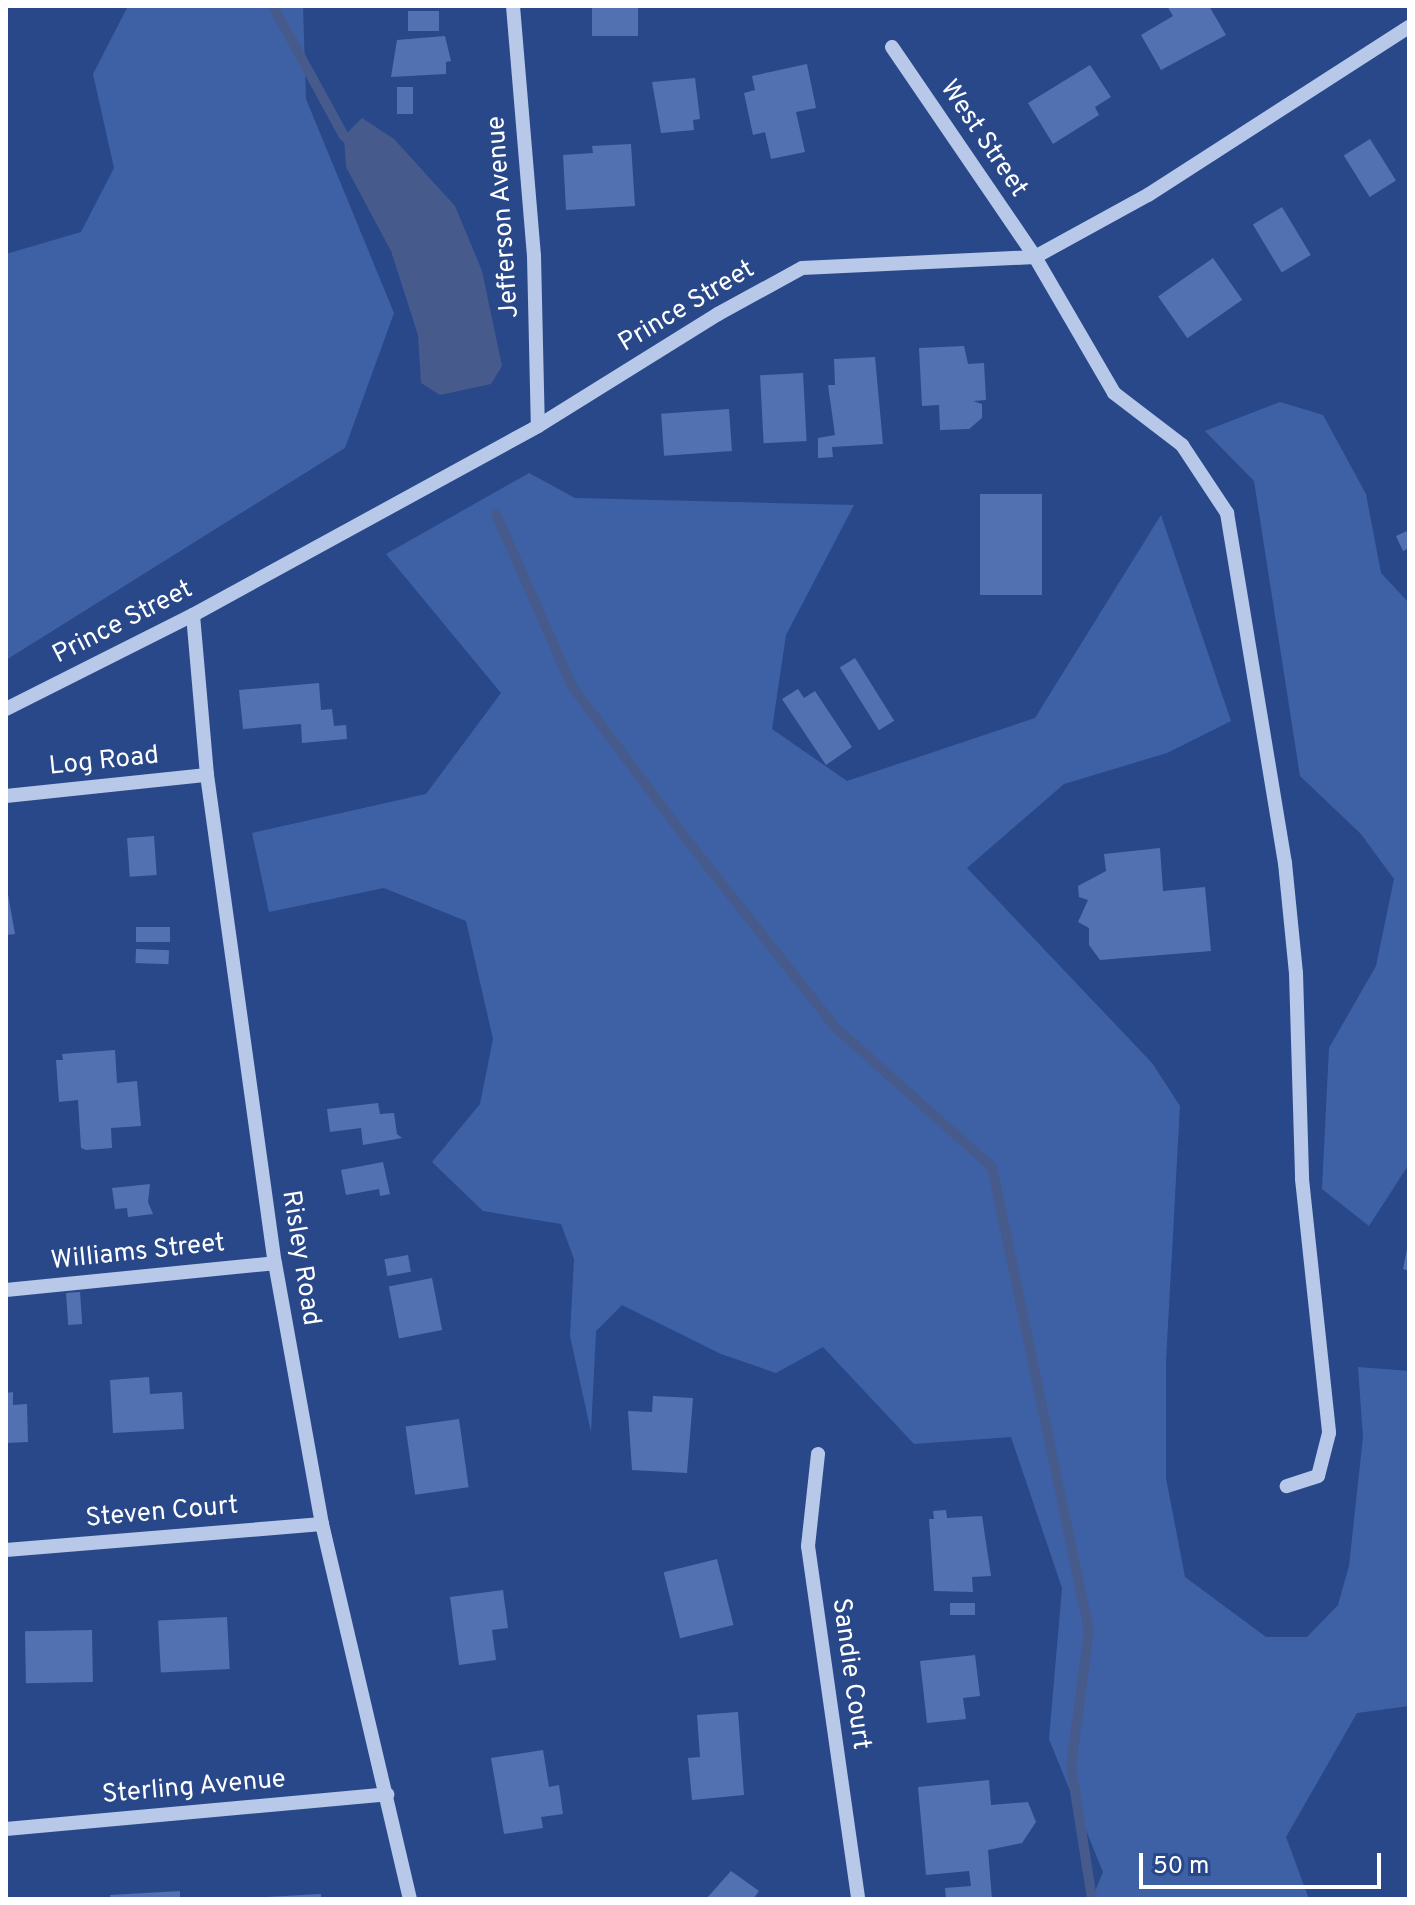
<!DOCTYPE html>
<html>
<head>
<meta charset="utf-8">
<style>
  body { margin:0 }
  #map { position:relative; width:1415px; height:1905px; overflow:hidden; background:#29488a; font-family:Overpass,sans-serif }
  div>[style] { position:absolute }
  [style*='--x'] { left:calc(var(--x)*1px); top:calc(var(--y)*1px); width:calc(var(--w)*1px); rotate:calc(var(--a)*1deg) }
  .green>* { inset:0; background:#3e61a6 }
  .water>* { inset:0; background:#465b8b }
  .stream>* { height:10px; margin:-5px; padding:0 5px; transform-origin:5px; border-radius:5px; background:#465b8b }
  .building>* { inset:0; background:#5271b1; transform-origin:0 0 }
  .minor>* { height:14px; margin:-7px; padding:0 7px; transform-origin:7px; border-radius:7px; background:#b7c8e9 }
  span { translate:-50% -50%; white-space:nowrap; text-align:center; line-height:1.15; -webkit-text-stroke:6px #29488a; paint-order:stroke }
  .street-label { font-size:26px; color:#fff }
  .frame { position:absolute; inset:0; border:8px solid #fff; pointer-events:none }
  .scale { position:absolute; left:1139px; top:1853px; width:242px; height:36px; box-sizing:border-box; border:4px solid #fff; border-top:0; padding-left:10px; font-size:24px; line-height:28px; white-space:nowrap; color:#fff; -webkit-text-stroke:6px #29488a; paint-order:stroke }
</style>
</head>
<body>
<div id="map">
  <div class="green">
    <i style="clip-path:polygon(128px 6px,303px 6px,306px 99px,394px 313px,345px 448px,6px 660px,6px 254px,81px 232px,114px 168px,93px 74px)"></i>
    <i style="clip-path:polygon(1280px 402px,1323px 415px,1366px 494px,1381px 573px,1409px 603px,1409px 1164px,1369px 1226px,1322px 1189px,1329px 1048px,1376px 966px,1394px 879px,1361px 834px,1300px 776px,1254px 481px,1205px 431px)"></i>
    <i style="clip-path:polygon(529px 473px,575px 498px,854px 505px,786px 635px,772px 729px,847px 781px,1035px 718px,1161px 515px,1231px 721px,1167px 753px,1064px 784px,967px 868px,1152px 1063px,1180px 1106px,1166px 1361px,1166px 1478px,1185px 1577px,1266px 1637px,1307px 1637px,1338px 1605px,1349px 1566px,1363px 1437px,1358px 1367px,1409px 1371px,1409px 1706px,1357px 1713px,1286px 1837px,1309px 1899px,1092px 1899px,1103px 1872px,1049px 1739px,1062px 1588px,1011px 1437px,914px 1444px,823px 1347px,776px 1373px,721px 1354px,622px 1305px,596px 1331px,591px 1432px,570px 1336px,574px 1259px,561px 1224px,483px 1211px,432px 1162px,480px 1104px,493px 1039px,466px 921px,384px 888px,269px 912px,252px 833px,426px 794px,501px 693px,386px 554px)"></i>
  </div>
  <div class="water">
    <i style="clip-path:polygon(362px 118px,394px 139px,455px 206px,482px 271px,502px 366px,491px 384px,440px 395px,421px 383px,418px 335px,391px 251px,346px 167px,344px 136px)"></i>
  </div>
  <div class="stream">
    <i style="--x:273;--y:6;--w:148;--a:61.4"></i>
    <i style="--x:344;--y:136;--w:14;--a:39"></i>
    <i style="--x:496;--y:514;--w:188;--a:66.2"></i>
    <i style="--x:572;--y:686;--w:192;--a:53.2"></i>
    <i style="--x:687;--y:840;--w:240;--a:51.6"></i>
    <i style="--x:836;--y:1028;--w:209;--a:41.7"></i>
    <i style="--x:992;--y:1167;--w:473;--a:78.2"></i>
    <i style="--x:1089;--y:1630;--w:137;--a:97.5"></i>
    <i style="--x:1071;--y:1766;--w:135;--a:81"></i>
  </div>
  <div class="building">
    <i style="left:592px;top:6px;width:46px;height:30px"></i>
    <i style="clip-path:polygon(1167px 6px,1209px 6px,1226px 35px,1161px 70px,1141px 35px,1173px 16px)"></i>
    <i style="left:408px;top:11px;width:31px;height:20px"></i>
    <i style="clip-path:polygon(445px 36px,451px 61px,446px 62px,446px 74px,391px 77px,397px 40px)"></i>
    <i style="clip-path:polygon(807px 64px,816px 108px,796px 112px,805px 152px,771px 159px,765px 132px,753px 135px,744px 93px,755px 90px,752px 76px)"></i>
    <i style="clip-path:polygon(1090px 65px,1111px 97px,1095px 107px,1099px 115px,1053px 144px,1028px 103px)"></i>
    <i style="clip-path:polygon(695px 78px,700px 119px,693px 120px,694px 130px,661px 133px,652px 82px)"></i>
    <i style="left:397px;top:87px;width:16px;height:27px"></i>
    <i style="left:1370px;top:139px;width:49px;height:31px;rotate:58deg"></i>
    <i style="clip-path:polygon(631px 144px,635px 206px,566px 210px,563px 155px,593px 153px,592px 146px)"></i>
    <i style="left:1282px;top:207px;width:56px;height:34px;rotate:59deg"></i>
    <i style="left:1213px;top:258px;width:51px;height:67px;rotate:55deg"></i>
    <i style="clip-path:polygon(964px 346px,968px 364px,984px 363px,986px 400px,973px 401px,982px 404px,982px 418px,969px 429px,940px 430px,939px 405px,922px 406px,919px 348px)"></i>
    <i style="clip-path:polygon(875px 357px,883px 444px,832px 447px,833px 457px,818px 458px,818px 438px,835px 435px,828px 385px,835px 385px,834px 359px)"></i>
    <i style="left:803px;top:373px;width:68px;height:43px;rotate:87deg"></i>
    <i style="left:729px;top:409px;width:42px;height:68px;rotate:86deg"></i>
    <i style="left:1042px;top:494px;width:101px;height:62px;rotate:90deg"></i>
    <i style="clip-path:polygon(1409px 530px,1409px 548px,1403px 551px,1396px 536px)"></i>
    <i style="left:855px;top:658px;width:74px;height:18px;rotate:58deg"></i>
    <i style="clip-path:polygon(319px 683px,321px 710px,332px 709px,334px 726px,346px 725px,347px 739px,302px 743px,301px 724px,243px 729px,239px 690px)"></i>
    <i style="clip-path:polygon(798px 689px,804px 698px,815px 691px,852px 747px,826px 765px,782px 699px)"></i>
    <i style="left:154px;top:836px;width:39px;height:27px;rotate:86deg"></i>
    <i style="clip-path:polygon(1160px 848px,1163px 891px,1205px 887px,1211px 951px,1100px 960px,1089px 945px,1089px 928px,1078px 922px,1088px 900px,1079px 897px,1078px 886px,1106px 871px,1104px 854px)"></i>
    <i style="clip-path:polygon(6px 883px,15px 934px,6px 935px)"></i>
    <i style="left:136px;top:927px;width:34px;height:15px"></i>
    <i style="left:136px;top:949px;width:33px;height:14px;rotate:2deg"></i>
    <i style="clip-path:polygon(115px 1050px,117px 1083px,137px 1081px,141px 1126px,111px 1128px,112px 1148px,86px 1150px,81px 1148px,78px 1100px,59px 1102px,56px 1060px,63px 1060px,62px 1054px)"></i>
    <i style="clip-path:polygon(378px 1103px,380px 1114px,394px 1113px,397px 1134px,402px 1138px,363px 1145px,361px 1128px,330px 1132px,327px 1109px)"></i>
    <i style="clip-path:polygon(383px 1162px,390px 1194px,380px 1196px,379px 1189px,346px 1195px,341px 1170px)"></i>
    <i style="clip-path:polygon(150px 1184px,148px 1202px,153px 1214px,128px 1217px,127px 1208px,115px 1209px,112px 1188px)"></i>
    <i style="clip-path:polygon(1408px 1244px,1409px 1245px,1409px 1271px,1403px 1269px)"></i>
    <i style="left:408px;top:1255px;width:17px;height:24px;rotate:80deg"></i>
    <i style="left:432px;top:1278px;width:53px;height:44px;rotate:79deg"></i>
    <i style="left:80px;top:1292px;width:32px;height:14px;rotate:86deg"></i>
    <i style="clip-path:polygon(149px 1377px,150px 1394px,182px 1392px,184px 1429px,113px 1433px,110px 1380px)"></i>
    <i style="clip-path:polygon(13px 1392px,13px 1405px,27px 1404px,28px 1442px,6px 1443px,6px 1393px)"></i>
    <i style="clip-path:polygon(653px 1396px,693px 1398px,687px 1473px,632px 1470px,628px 1411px,652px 1412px)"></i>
    <i style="left:459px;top:1419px;width:69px;height:54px;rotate:82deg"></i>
    <i style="clip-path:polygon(946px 1510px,947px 1518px,982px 1516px,991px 1576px,972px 1577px,973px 1592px,934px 1591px,929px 1519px,934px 1519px,933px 1511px)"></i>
    <i style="left:717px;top:1559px;width:68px;height:55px;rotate:76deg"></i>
    <i style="clip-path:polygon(503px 1590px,508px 1628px,492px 1630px,496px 1660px,459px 1665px,450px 1597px)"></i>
    <i style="left:950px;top:1603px;width:25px;height:12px"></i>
    <i style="left:227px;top:1617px;width:52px;height:69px;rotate:87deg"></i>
    <i style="left:92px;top:1630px;width:52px;height:67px;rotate:89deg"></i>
    <i style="clip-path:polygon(975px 1655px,980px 1696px,963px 1698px,966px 1719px,927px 1723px,920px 1661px)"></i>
    <i style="clip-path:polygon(738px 1712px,744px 1795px,692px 1800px,688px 1758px,700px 1757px,697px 1715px)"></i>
    <i style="clip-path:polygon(543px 1750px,549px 1787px,559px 1785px,563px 1814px,541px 1817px,543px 1828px,504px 1834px,491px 1758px)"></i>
    <i style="clip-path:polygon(989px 1780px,991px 1805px,1028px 1802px,1036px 1822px,1022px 1843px,988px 1850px,992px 1899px,946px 1899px,945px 1888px,971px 1886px,969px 1871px,926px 1875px,918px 1787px)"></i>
    <i style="clip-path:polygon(731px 1871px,759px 1891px,753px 1899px,706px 1899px)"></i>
    <i style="clip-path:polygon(180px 1891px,180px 1899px,111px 1899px,110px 1895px)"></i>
    <i style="clip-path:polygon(321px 1894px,321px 1899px,266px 1899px,266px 1897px)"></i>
  </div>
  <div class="minor">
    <i style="--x:513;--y:6;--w:251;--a:85.2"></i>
    <i style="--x:534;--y:256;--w:170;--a:88.7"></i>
    <i style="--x:892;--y:47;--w:254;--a:55.7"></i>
    <i style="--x:1035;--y:257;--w:157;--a:59.8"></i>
    <i style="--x:1114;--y:393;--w:86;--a:37.4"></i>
    <i style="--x:1182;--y:445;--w:82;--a:56.5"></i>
    <i style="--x:1227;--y:513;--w:355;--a:80.6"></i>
    <i style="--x:1285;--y:863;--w:111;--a:84.3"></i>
    <i style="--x:1296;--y:973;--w:206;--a:88.3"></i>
    <i style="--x:1302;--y:1179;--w:255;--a:83.9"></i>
    <i style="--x:1329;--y:1433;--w:44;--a:104.3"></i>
    <i style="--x:1318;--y:1476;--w:33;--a:162"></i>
    <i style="--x:193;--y:615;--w:161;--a:85"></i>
    <i style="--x:207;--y:775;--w:493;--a:82.1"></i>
    <i style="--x:275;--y:1263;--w:265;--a:79.8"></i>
    <i style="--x:322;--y:1524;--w:385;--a:76.8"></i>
    <i style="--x:6;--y:709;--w:209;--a:-26.7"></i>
    <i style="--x:193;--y:615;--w:393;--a:-28.7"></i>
    <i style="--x:538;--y:426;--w:212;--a:-31.9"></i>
    <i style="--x:718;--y:314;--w:96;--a:-28.7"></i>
    <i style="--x:802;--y:268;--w:233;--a:-2.7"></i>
    <i style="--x:1035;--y:257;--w:129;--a:-28.8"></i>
    <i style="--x:1148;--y:195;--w:310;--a:-32.8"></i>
    <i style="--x:6;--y:796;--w:202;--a:-6"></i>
    <i style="--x:6;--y:1290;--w:270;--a:-5.7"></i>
    <i style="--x:818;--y:1454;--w:93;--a:96.2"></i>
    <i style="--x:808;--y:1546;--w:357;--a:81.9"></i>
    <i style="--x:6;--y:1550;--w:317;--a:-4.7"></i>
    <i style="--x:6;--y:1829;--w:383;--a:-5.2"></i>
  </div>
  <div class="street-label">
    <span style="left:983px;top:139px;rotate:56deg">West Street</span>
    <span style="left:504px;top:217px;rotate:-94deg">Jefferson Avenue</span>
    <span style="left:687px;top:307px;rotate:-31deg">Prince Street</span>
    <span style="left:123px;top:623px;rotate:-27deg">Prince Street</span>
    <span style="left:104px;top:762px;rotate:-6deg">Log Road</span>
    <span style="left:138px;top:1253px;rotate:-6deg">Williams Street</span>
    <span style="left:300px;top:1258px;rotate:81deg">Risley Road</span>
    <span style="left:162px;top:1513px;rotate:-5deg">Steven Court</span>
    <span style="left:850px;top:1674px;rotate:82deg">Sandie Court</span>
    <span style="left:194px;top:1788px;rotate:-5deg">Sterling Avenue</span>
  </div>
  <div class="frame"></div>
  <div class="scale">50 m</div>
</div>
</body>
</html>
